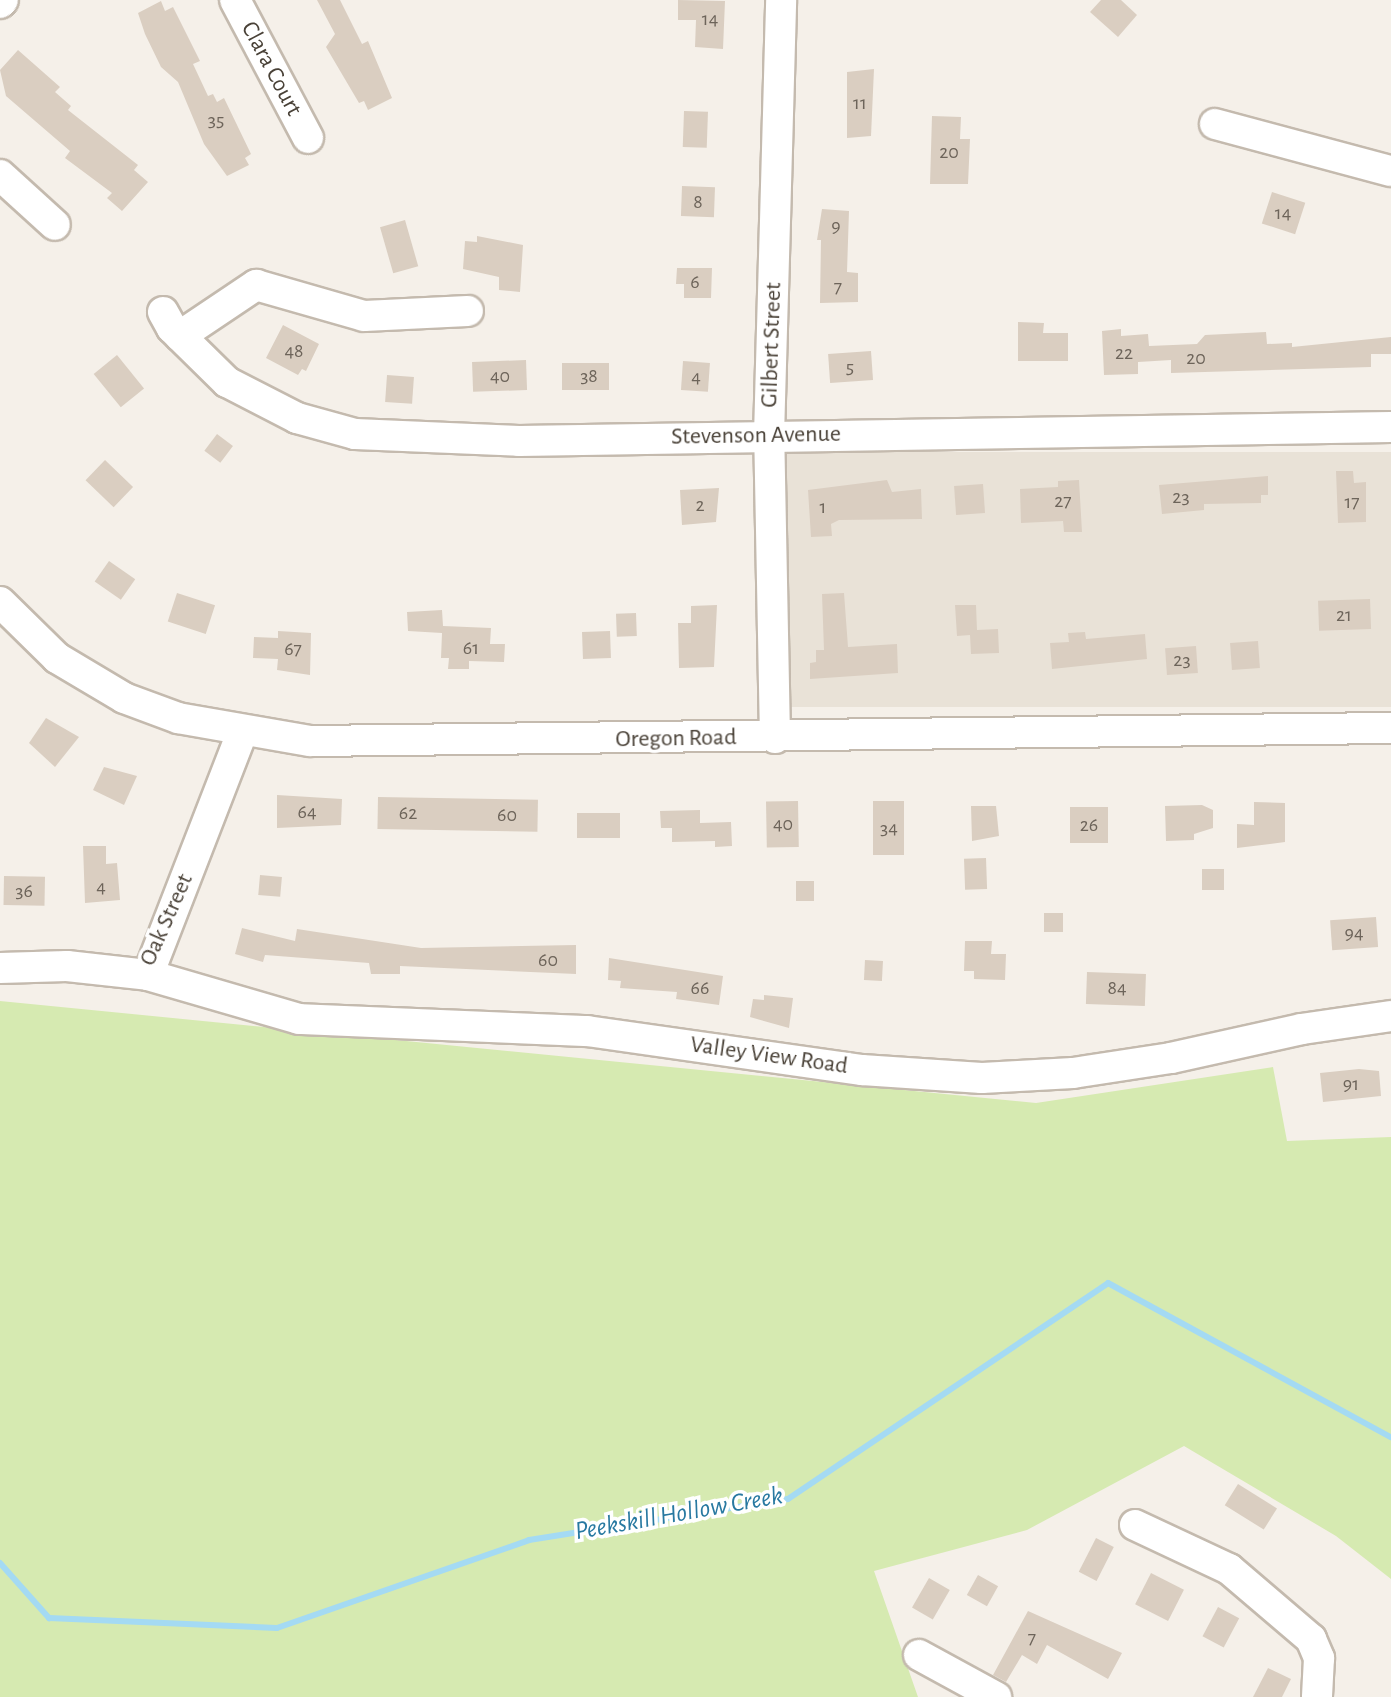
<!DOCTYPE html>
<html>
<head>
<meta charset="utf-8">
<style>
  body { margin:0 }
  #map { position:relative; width:1391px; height:1697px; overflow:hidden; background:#f5f0e9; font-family:"Alegreya Sans",sans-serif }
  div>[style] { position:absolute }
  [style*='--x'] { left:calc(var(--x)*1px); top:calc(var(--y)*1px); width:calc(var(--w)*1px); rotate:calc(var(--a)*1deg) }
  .residential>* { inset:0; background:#e9e2d7; transform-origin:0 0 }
  .green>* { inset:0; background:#d6eab1 }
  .stream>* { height:6px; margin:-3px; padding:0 3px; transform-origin:3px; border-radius:3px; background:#a4daf3 }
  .building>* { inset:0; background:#dacec1; transform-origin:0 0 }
  .roads { filter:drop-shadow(2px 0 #c4baae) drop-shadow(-2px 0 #c4baae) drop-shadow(0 2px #c4baae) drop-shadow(0 -2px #c4baae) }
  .minor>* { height:30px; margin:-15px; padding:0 15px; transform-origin:15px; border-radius:15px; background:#fff }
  span { translate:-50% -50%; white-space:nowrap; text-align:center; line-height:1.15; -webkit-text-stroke:7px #fff; paint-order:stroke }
  .number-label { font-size:20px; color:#6d645a }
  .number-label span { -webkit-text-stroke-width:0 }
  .street-label { font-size:24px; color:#494137 }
  .water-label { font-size:26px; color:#2879a1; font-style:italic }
</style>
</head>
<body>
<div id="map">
  <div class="residential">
    <i style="left:1391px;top:452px;width:255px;height:606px;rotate:90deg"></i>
  </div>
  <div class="green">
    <i style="clip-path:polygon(0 1001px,1036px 1103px,1273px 1067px,1287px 1141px,1391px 1137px,1391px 1579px,1336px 1536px,1184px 1446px,1027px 1530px,874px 1571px,918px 1697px,0 1697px)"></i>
  </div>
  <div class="stream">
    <i style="--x:0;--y:1563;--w:74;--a:48.3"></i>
    <i style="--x:49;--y:1618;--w:228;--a:2.5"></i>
    <i style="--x:277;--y:1628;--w:267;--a:-19.2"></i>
    <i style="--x:529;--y:1540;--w:262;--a:-9"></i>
    <i style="--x:788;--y:1499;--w:386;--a:-34"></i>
    <i style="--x:1108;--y:1283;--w:322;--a:28.6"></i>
  </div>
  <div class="building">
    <i style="clip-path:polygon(317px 0,340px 0,362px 44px,368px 41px,392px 98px,368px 110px,364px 101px,359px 103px,326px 47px,335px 34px)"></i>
    <i style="clip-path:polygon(678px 0,725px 1px,723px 49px,695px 47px,696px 20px,678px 20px)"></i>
    <i style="clip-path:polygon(1101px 0,1121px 0,1137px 15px,1118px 37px,1090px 12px)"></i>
    <i style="clip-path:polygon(161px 1px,165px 11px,173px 7px,200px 61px,193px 64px,208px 96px,213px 94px,217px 102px,224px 98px,251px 154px,245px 158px,249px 165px,227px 176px,204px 144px,178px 82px,161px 67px,145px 34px,138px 13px)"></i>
    <i style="clip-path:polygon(18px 50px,60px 87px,55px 92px,71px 106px,68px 110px,138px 165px,134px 170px,148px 182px,122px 211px,107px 198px,112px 193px,65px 158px,70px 151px,6px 96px,0 70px)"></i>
    <i style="clip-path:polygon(874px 69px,871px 136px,847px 138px,847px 72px)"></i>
    <i style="left:684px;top:111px;width:24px;height:36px;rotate:2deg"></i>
    <i style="clip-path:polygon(932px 116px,961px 117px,960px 139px,970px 139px,968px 184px,930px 184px)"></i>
    <i style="left:682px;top:186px;width:33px;height:30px;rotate:2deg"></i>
    <i style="left:1272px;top:192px;width:35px;height:33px;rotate:18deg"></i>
    <i style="clip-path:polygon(822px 209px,849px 211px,847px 272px,858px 273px,858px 302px,820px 303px,821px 240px,817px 240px)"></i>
    <i style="left:405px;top:220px;width:48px;height:26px;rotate:74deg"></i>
    <i style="clip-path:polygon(477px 236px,523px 245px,520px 292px,499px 290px,499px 277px,463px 269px,465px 241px,477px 242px)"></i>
    <i style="clip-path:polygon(677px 268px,712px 268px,711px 298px,684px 298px,684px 284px,676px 284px)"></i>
    <i style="clip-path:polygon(1018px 322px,1044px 323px,1043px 333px,1068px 333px,1068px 361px,1018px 361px)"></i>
    <i style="clip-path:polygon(283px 325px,319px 344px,306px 371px,302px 369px,298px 375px,266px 358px)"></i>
    <i style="clip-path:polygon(1121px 329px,1121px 336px,1148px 334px,1149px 346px,1197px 344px,1205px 335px,1266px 332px,1267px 344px,1292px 343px,1292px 347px,1391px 337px,1391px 354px,1371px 354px,1371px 367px,1171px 373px,1171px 360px,1138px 362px,1138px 374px,1104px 375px,1102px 331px)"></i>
    <i style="left:871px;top:351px;width:29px;height:43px;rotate:86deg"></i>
    <i style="left:117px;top:355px;width:43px;height:30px;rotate:51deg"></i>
    <i style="left:526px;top:360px;width:30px;height:54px;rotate:88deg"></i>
    <i style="left:683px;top:361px;width:27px;height:29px;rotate:4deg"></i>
    <i style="left:562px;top:363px;width:47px;height:27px"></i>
    <i style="left:387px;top:375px;width:27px;height:27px;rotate:4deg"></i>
    <i style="left:217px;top:434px;width:20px;height:21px;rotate:37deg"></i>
    <i style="left:105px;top:460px;width:39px;height:28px;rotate:44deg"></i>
    <i style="clip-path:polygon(1336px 471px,1353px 471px,1354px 483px,1366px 482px,1366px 522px,1338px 523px)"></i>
    <i style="clip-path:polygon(1268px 476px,1268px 495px,1261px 495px,1261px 503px,1204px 504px,1204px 510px,1162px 514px,1159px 485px)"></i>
    <i style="clip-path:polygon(887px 480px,892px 492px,921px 489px,922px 519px,839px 520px,831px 524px,832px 536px,811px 537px,808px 490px)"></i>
    <i style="clip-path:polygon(1079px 480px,1082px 532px,1064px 532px,1063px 521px,1021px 523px,1020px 489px,1058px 487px,1058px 481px)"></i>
    <i style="left:983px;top:484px;width:29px;height:29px;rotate:86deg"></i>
    <i style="clip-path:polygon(719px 488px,716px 522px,682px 525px,680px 490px)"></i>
    <i style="left:109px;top:561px;width:32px;height:25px;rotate:35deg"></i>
    <i style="left:177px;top:593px;width:40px;height:30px;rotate:18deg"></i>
    <i style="clip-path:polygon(844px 593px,848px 647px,897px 644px,898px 673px,810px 679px,810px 663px,816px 662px,816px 650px,824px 650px,822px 594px)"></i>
    <i style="left:1370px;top:599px;width:30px;height:52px;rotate:88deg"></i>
    <i style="clip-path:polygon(717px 605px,714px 667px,679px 668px,678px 623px,691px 623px,691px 606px)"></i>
    <i style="clip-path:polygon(955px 605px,976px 605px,977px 630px,998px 629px,999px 653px,971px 654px,970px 635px,957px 636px)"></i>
    <i style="clip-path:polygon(442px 610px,443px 626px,491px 628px,490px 644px,505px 644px,504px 662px,469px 661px,469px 669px,448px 669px,449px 658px,441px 658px,442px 633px,408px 631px,407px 612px)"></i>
    <i style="left:636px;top:613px;width:23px;height:20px;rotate:88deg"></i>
    <i style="clip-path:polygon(278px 631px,311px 633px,310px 675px,277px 670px,278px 659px,253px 658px,254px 637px,278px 638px)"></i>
    <i style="left:610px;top:631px;width:27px;height:28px;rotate:88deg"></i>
    <i style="clip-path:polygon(1085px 632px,1086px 639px,1145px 634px,1147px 659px,1052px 669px,1050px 643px,1069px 642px,1068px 633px)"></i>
    <i style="left:1258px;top:641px;width:27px;height:28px;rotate:86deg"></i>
    <i style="left:1196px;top:646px;width:27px;height:31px;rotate:86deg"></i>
    <i style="clip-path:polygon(46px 718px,79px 737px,55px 767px,29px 743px)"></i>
    <i style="clip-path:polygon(104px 767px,137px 776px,124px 805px,93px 790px)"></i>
    <i style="clip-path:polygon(277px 795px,342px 799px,341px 825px,277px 828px)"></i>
    <i style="left:378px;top:797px;width:160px;height:32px;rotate:1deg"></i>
    <i style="left:798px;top:801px;width:46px;height:32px;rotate:89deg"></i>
    <i style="left:873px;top:801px;width:31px;height:54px"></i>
    <i style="clip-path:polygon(1254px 802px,1285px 803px,1285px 842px,1237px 848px,1237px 824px,1254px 825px)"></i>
    <i style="clip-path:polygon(1202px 805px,1213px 810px,1213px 828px,1194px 834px,1194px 840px,1166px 841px,1165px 806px)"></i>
    <i style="clip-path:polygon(971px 806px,996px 806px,999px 836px,972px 841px)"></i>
    <i style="left:1070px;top:807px;width:38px;height:36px"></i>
    <i style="clip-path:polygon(700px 810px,700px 823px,731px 822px,732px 846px,715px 847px,715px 841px,672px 842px,672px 828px,661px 828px,660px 811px)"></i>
    <i style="left:620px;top:813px;width:25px;height:43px;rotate:90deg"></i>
    <i style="clip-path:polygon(83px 846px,106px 846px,106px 864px,117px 863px,120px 900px,85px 903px)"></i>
    <i style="left:986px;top:858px;width:31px;height:22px;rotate:88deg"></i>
    <i style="left:1202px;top:869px;width:22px;height:21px"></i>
    <i style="left:260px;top:875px;width:22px;height:20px;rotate:5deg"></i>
    <i style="left:4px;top:876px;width:41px;height:29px;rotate:1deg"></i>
    <i style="left:796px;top:881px;width:18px;height:20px"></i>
    <i style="left:1063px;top:913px;width:19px;height:19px;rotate:90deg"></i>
    <i style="left:1376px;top:917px;width:30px;height:46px;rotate:86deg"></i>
    <i style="clip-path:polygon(242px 928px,295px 941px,297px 929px,421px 948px,576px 945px,576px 974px,400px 966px,400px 974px,371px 974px,369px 963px,265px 955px,263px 962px,235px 954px)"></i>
    <i style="clip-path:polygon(965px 941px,992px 941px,991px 954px,1006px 954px,1005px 980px,974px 979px,974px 971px,964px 971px)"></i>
    <i style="clip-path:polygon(609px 958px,723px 976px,719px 1005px,676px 999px,677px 992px,620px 988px,621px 981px,608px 980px)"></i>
    <i style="left:865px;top:960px;width:18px;height:20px;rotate:3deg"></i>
    <i style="left:1087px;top:972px;width:59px;height:32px;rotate:2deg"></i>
    <i style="clip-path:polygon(764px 995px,793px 998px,789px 1028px,750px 1017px,753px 999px,764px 1000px)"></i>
    <i style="clip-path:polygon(1359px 1069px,1379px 1071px,1381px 1096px,1323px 1102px,1320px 1073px)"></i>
    <i style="left:1238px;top:1484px;width:46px;height:25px;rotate:32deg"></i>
    <i style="left:1096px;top:1538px;width:20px;height:38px;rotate:27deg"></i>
    <i style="left:1151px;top:1573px;width:37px;height:35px;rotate:27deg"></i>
    <i style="left:978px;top:1575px;width:23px;height:23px;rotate:29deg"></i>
    <i style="left:929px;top:1578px;width:24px;height:34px;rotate:30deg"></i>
    <i style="left:1218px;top:1607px;width:24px;height:33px;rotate:28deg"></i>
    <i style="clip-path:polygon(1028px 1611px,1122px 1653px,1108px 1679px,1047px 1645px,1037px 1664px,1022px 1655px,1006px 1682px,993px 1675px)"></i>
    <i style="clip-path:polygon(1268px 1668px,1291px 1679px,1282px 1697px,1253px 1697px)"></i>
  </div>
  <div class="roads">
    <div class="minor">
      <i style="--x:235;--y:0;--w:156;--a:62.1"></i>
      <i style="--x:0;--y:3;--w:4;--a:-45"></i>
      <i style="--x:1215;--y:124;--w:182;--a:15"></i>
      <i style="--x:0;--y:175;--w:74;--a:42.3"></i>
      <i style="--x:163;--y:312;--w:18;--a:61"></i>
      <i style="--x:172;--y:328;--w:77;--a:44.5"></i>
      <i style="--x:227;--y:382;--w:79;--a:27.2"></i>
      <i style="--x:297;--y:418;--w:60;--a:15.4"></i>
      <i style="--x:355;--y:434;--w:164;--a:2.4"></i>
      <i style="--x:519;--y:441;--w:872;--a:-0.92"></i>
      <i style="--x:180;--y:336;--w:92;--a:-33.9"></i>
      <i style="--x:256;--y:285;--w:112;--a:16"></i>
      <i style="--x:364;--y:316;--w:104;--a:-2.8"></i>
      <i style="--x:0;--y:602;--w:80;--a:44.5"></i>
      <i style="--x:57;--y:658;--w:78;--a:30.8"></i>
      <i style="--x:124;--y:698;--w:58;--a:20.3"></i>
      <i style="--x:178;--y:718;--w:134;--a:9.9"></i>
      <i style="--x:310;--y:741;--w:1081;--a:-0.69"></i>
      <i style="--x:775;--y:738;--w:302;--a:-91.1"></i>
      <i style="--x:769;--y:436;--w:436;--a:-88.4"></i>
      <i style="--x:0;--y:968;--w:67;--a:-1.7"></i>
      <i style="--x:67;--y:966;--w:81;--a:6.3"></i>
      <i style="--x:148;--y:975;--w:260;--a:-68.8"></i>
      <i style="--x:148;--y:975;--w:157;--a:16.2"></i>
      <i style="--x:299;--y:1019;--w:288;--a:2.4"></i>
      <i style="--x:587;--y:1031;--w:278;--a:8.1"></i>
      <i style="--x:862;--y:1070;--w:120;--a:3.8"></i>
      <i style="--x:982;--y:1078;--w:91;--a:-3.1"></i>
      <i style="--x:1073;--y:1073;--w:99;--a:-8.7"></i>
      <i style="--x:1171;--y:1058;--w:134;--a:-12.5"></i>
      <i style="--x:1302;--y:1029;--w:90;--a:-8.3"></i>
      <i style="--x:1135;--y:1525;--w:104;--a:25.1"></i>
      <i style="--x:1229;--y:1569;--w:108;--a:40.5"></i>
      <i style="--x:1311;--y:1639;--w:21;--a:67"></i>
      <i style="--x:1319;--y:1658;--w:39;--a:93"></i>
      <i style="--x:919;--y:1655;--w:88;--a:28.6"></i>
    </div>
  </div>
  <div class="number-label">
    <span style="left:710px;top:19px">14</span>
    <span style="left:860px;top:103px">11</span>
    <span style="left:216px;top:120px">35</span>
    <span style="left:949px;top:152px">20</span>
    <span style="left:698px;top:202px">8</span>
    <span style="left:1283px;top:213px">14</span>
    <span style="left:836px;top:226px">9</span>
    <span style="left:695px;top:282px">6</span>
    <span style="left:838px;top:287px">7</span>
    <span style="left:294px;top:351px">48</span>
    <span style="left:1124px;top:353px">22</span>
    <span style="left:1196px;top:358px">20</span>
    <span style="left:850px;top:367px">5</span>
    <span style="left:500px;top:376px">40</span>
    <span style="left:589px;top:376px">38</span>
    <span style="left:696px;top:377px">4</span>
    <span style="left:1181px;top:497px">23</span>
    <span style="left:1063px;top:501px">27</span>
    <span style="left:1352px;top:502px">17</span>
    <span style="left:700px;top:505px">2</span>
    <span style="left:823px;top:507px">1</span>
    <span style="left:1344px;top:615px">21</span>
    <span style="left:471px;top:648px">61</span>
    <span style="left:293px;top:649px">67</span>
    <span style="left:1182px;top:660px">23</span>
    <span style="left:307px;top:812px">64</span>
    <span style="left:408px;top:813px">62</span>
    <span style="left:507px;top:815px">60</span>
    <span style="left:783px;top:824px">40</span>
    <span style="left:1089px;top:825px">26</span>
    <span style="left:889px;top:828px">34</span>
    <span style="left:101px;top:887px">4</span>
    <span style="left:24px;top:891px">36</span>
    <span style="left:1354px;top:933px">94</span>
    <span style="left:548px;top:960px">60</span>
    <span style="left:700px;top:988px">66</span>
    <span style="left:1117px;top:988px">84</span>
    <span style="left:1351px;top:1084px">91</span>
    <span style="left:1032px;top:1638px">7</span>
  </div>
  <div class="street-label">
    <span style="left:271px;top:69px;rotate:62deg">Clara Court</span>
    <span style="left:772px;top:345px;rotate:-88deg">Gilbert Street</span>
    <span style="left:756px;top:436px;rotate:-1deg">Stevenson Avenue</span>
    <span style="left:676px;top:739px;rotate:-1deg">Oregon Road</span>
    <span style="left:167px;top:920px;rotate:-66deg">Oak Street</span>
    <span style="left:769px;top:1056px;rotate:8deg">Valley View Road</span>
  </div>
  <div class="water-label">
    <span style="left:679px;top:1514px;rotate:-10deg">Peekskill Hollow Creek</span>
  </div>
</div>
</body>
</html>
